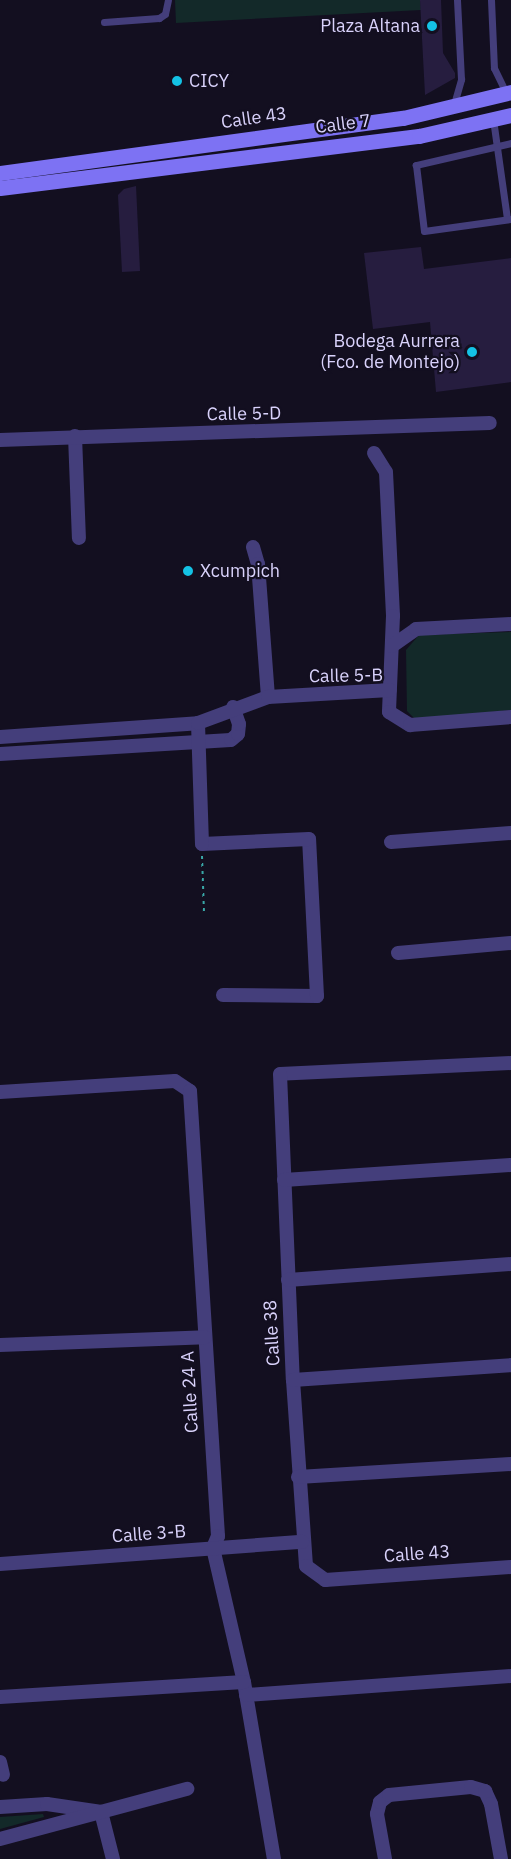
<!DOCTYPE html>
<html>
<head>
<meta charset="utf-8">
<style>
  body { margin:0 }
  #map { position:relative; width:511px; height:1859px; overflow:hidden; background:#130f20; font-family:"IBM Plex Sans",sans-serif }
  div>[style] { position:absolute }
  [style*='--x'] { left:calc(var(--x)*1px); top:calc(var(--y)*1px); width:calc(var(--w)*1px); rotate:calc(var(--a)*1deg) }
  .green>* { inset:0; background:#132929 }
  .building>* { inset:0; background:#261d3f }
  .path>* { height:2px; margin-top:-1px; transform-origin:0; background:repeating-linear-gradient(90deg,#39a8a8 0 3px,transparent 0 7.5px) }
  .service>* { height:7px; margin:-3.5px; padding:0 3.5px; transform-origin:3.5px; border-radius:3.5px; background:#443e7b }
  .minor>* { height:14px; margin:-7px; padding:0 7px; transform-origin:7px; border-radius:7px; background:#443e7b }
  .secondary>* { height:15px; margin:-7.5px; padding:0 7.5px; transform-origin:7.5px; border-radius:7.5px; background:#7d72f3 }
  .dots>* { width:16px; height:16px; translate:-50% -50%; box-sizing:border-box; border:3px solid #130f20; border-radius:50% }
  span { translate:-50% -50%; white-space:nowrap; text-align:center; line-height:1.15; -webkit-text-stroke:4.5px #130f20; paint-order:stroke }
  .poi-label { font-size:18px; color:#d9d2fb }
  .right { translate:-100% -50%; text-align:right }
  .left { translate:0 -50%; text-align:left }
  .street-label { font-size:18px; color:#d9d2fb }
</style>
</head>
<body>
<div id="map">
  <div class="green">
    <i style="clip-path:polygon(175px 0,420px 0,421px 10px,176px 23px)"></i>
    <i style="clip-path:polygon(511px 632px,511px 710px,416px 720px,407px 711px,406px 650px,419px 635px)"></i>
    <i style="clip-path:polygon(43px 1814px,44px 1817px,0 1829px,0 1817px)"></i>
  </div>
  <div class="building">
    <i style="clip-path:polygon(420px 0,441px 0,443px 53px,455px 73px,455px 78px,425px 95px)"></i>
    <i style="clip-path:polygon(136px 186px,140px 271px,122px 272px,118px 195px,124px 189px)"></i>
    <i style="clip-path:polygon(421px 247px,424px 269px,511px 258px,511px 382px,436px 392px,430px 322px,373px 329px,364px 253px)"></i>
  </div>
  <div class="path">
    <i style="--x:202;--y:856;--w:56;--a:88"></i>
  </div>
  <div class="service">
    <i style="--x:491;--y:0;--w:68;--a:87.5"></i>
    <i style="--x:494;--y:68;--w:28;--a:64"></i>
    <i style="--x:104;--y:22;--w:55;--a:-4.2"></i>
    <i style="--x:159;--y:18;--w:7;--a:-34"></i>
    <i style="--x:165;--y:14;--w:14;--a:-78"></i>
    <i style="--x:454;--y:104;--w:26;--a:-74"></i>
    <i style="--x:461;--y:79;--w:79;--a:-92.9"></i>
    <i style="--x:493;--y:119;--w:101;--a:82"></i>
    <i style="--x:511;--y:143;--w:98;--a:167"></i>
    <i style="--x:416;--y:165;--w:66;--a:83.1"></i>
    <i style="--x:424;--y:231;--w:88;--a:-7.9"></i>
  </div>
  <div class="minor">
    <i style="--x:75;--y:436;--w:102;--a:87.8"></i>
    <i style="--x:0;--y:440;--w:490;--a:-2"></i>
    <i style="--x:374;--y:453;--w:22;--a:58"></i>
    <i style="--x:386;--y:472;--w:144;--a:87.2"></i>
    <i style="--x:393;--y:616;--w:96;--a:92.4"></i>
    <i style="--x:389;--y:712;--w:25;--a:32"></i>
    <i style="--x:410;--y:725;--w:101;--a:-4.5"></i>
    <i style="--x:253;--y:547;--w:18;--a:74"></i>
    <i style="--x:258;--y:564;--w:133;--a:85.7"></i>
    <i style="--x:392;--y:646;--w:29;--a:-35"></i>
    <i style="--x:416;--y:629;--w:95;--a:-3"></i>
    <i style="--x:0;--y:737;--w:198;--a:-4"></i>
    <i style="--x:0;--y:754;--w:231;--a:-3.5"></i>
    <i style="--x:231;--y:740;--w:9;--a:-41"></i>
    <i style="--x:238;--y:734;--w:10;--a:-84"></i>
    <i style="--x:239;--y:724;--w:18;--a:-109"></i>
    <i style="--x:391;--y:842;--w:120;--a:-4.3"></i>
    <i style="--x:398;--y:953;--w:113;--a:-5.1"></i>
    <i style="--x:223;--y:995;--w:94;--a:0.6"></i>
    <i style="--x:317;--y:996;--w:157;--a:-92.9"></i>
    <i style="--x:309;--y:839;--w:107;--a:177.3"></i>
    <i style="--x:202;--y:844;--w:121;--a:-91.9"></i>
    <i style="--x:198;--y:723;--w:75;--a:-20.4"></i>
    <i style="--x:268;--y:697;--w:122;--a:-3.3"></i>
    <i style="--x:511;--y:1063;--w:231;--a:177.3"></i>
    <i style="--x:280;--y:1074;--w:306;--a:87.6"></i>
    <i style="--x:293;--y:1380;--w:186;--a:86"></i>
    <i style="--x:306;--y:1566;--w:24;--a:36"></i>
    <i style="--x:325;--y:1580;--w:186;--a:-4"></i>
    <i style="--x:0;--y:1092;--w:175;--a:-3.6"></i>
    <i style="--x:175;--y:1081;--w:18;--a:34"></i>
    <i style="--x:190;--y:1091;--w:446;--a:86.4"></i>
    <i style="--x:218;--y:1536;--w:13;--a:113"></i>
    <i style="--x:213;--y:1548;--w:138;--a:77"></i>
    <i style="--x:244;--y:1682;--w:180;--a:80.4"></i>
    <i style="--x:284;--y:1180;--w:227;--a:-3.8"></i>
    <i style="--x:288;--y:1280;--w:224;--a:-4.1"></i>
    <i style="--x:0;--y:1345;--w:205;--a:-2.2"></i>
    <i style="--x:293;--y:1380;--w:219;--a:-3.9"></i>
    <i style="--x:298;--y:1477;--w:213;--a:-3.5"></i>
    <i style="--x:0;--y:1564;--w:303;--a:-4.2"></i>
    <i style="--x:246;--y:1695;--w:266;--a:-4.1"></i>
    <i style="--x:0;--y:1697;--w:244;--a:-3.5"></i>
    <i style="--x:0;--y:1762;--w:13;--a:77"></i>
    <i style="--x:0;--y:1807;--w:47;--a:-3.7"></i>
    <i style="--x:47;--y:1804;--w:55;--a:8.4"></i>
    <i style="--x:101;--y:1812;--w:49;--a:75.7"></i>
    <i style="--x:0;--y:1839;--w:194;--a:-15"></i>
    <i style="--x:385;--y:1859;--w:46;--a:-100.1"></i>
    <i style="--x:377;--y:1814;--w:12;--a:-76"></i>
    <i style="--x:380;--y:1802;--w:11;--a:-38"></i>
    <i style="--x:389;--y:1795;--w:82;--a:-5.6"></i>
    <i style="--x:471;--y:1787;--w:15;--a:16"></i>
    <i style="--x:485;--y:1791;--w:14;--a:65"></i>
    <i style="--x:491;--y:1804;--w:56;--a:79.7"></i>
  </div>
  <div class="secondary">
    <i style="--x:0;--y:173;--w:407;--a:-7.8"></i>
    <i style="--x:403;--y:118;--w:111;--a:-13.5"></i>
    <i style="--x:0;--y:188;--w:422;--a:-7.1"></i>
    <i style="--x:419;--y:136;--w:94;--a:-12.9"></i>
  </div>
  <div class="dots">
    <i style="left:432px;top:26px;background:#14c2e5"></i>
    <i style="left:177px;top:81px;background:#14c2e5"></i>
    <i style="left:472px;top:352px;background:#14c2e5"></i>
    <i style="left:188px;top:571px;background:#14c2e5"></i>
  </div>
  <div class="poi-label">
    <span class="right" style="left:420px;top:26px">Plaza Altana</span>
    <span class="left" style="left:189px;top:81px">CICY</span>
    <span class="right" style="left:460px;top:352px">Bodega Aurrera<br>(Fco. de Montejo)</span>
    <span class="left" style="left:200px;top:571px">Xcumpich</span>
  </div>
  <div class="street-label">
    <span style="left:254px;top:118px;rotate:-8deg">Calle 43</span>
    <span style="left:343px;top:124px;rotate:-7deg">Calle 7</span>
    <span style="left:244px;top:414px;rotate:-1deg">Calle 5-D</span>
    <span style="left:346px;top:676px;rotate:-1deg">Calle 5-B</span>
    <span style="left:272px;top:1333px;rotate:-93deg">Calle 38</span>
    <span style="left:190px;top:1392px;rotate:-93deg">Calle 24 A</span>
    <span style="left:149px;top:1534px;rotate:-4deg">Calle 3-B</span>
    <span style="left:417px;top:1554px;rotate:-4deg">Calle 43</span>
  </div>
</div>
</body>
</html>
